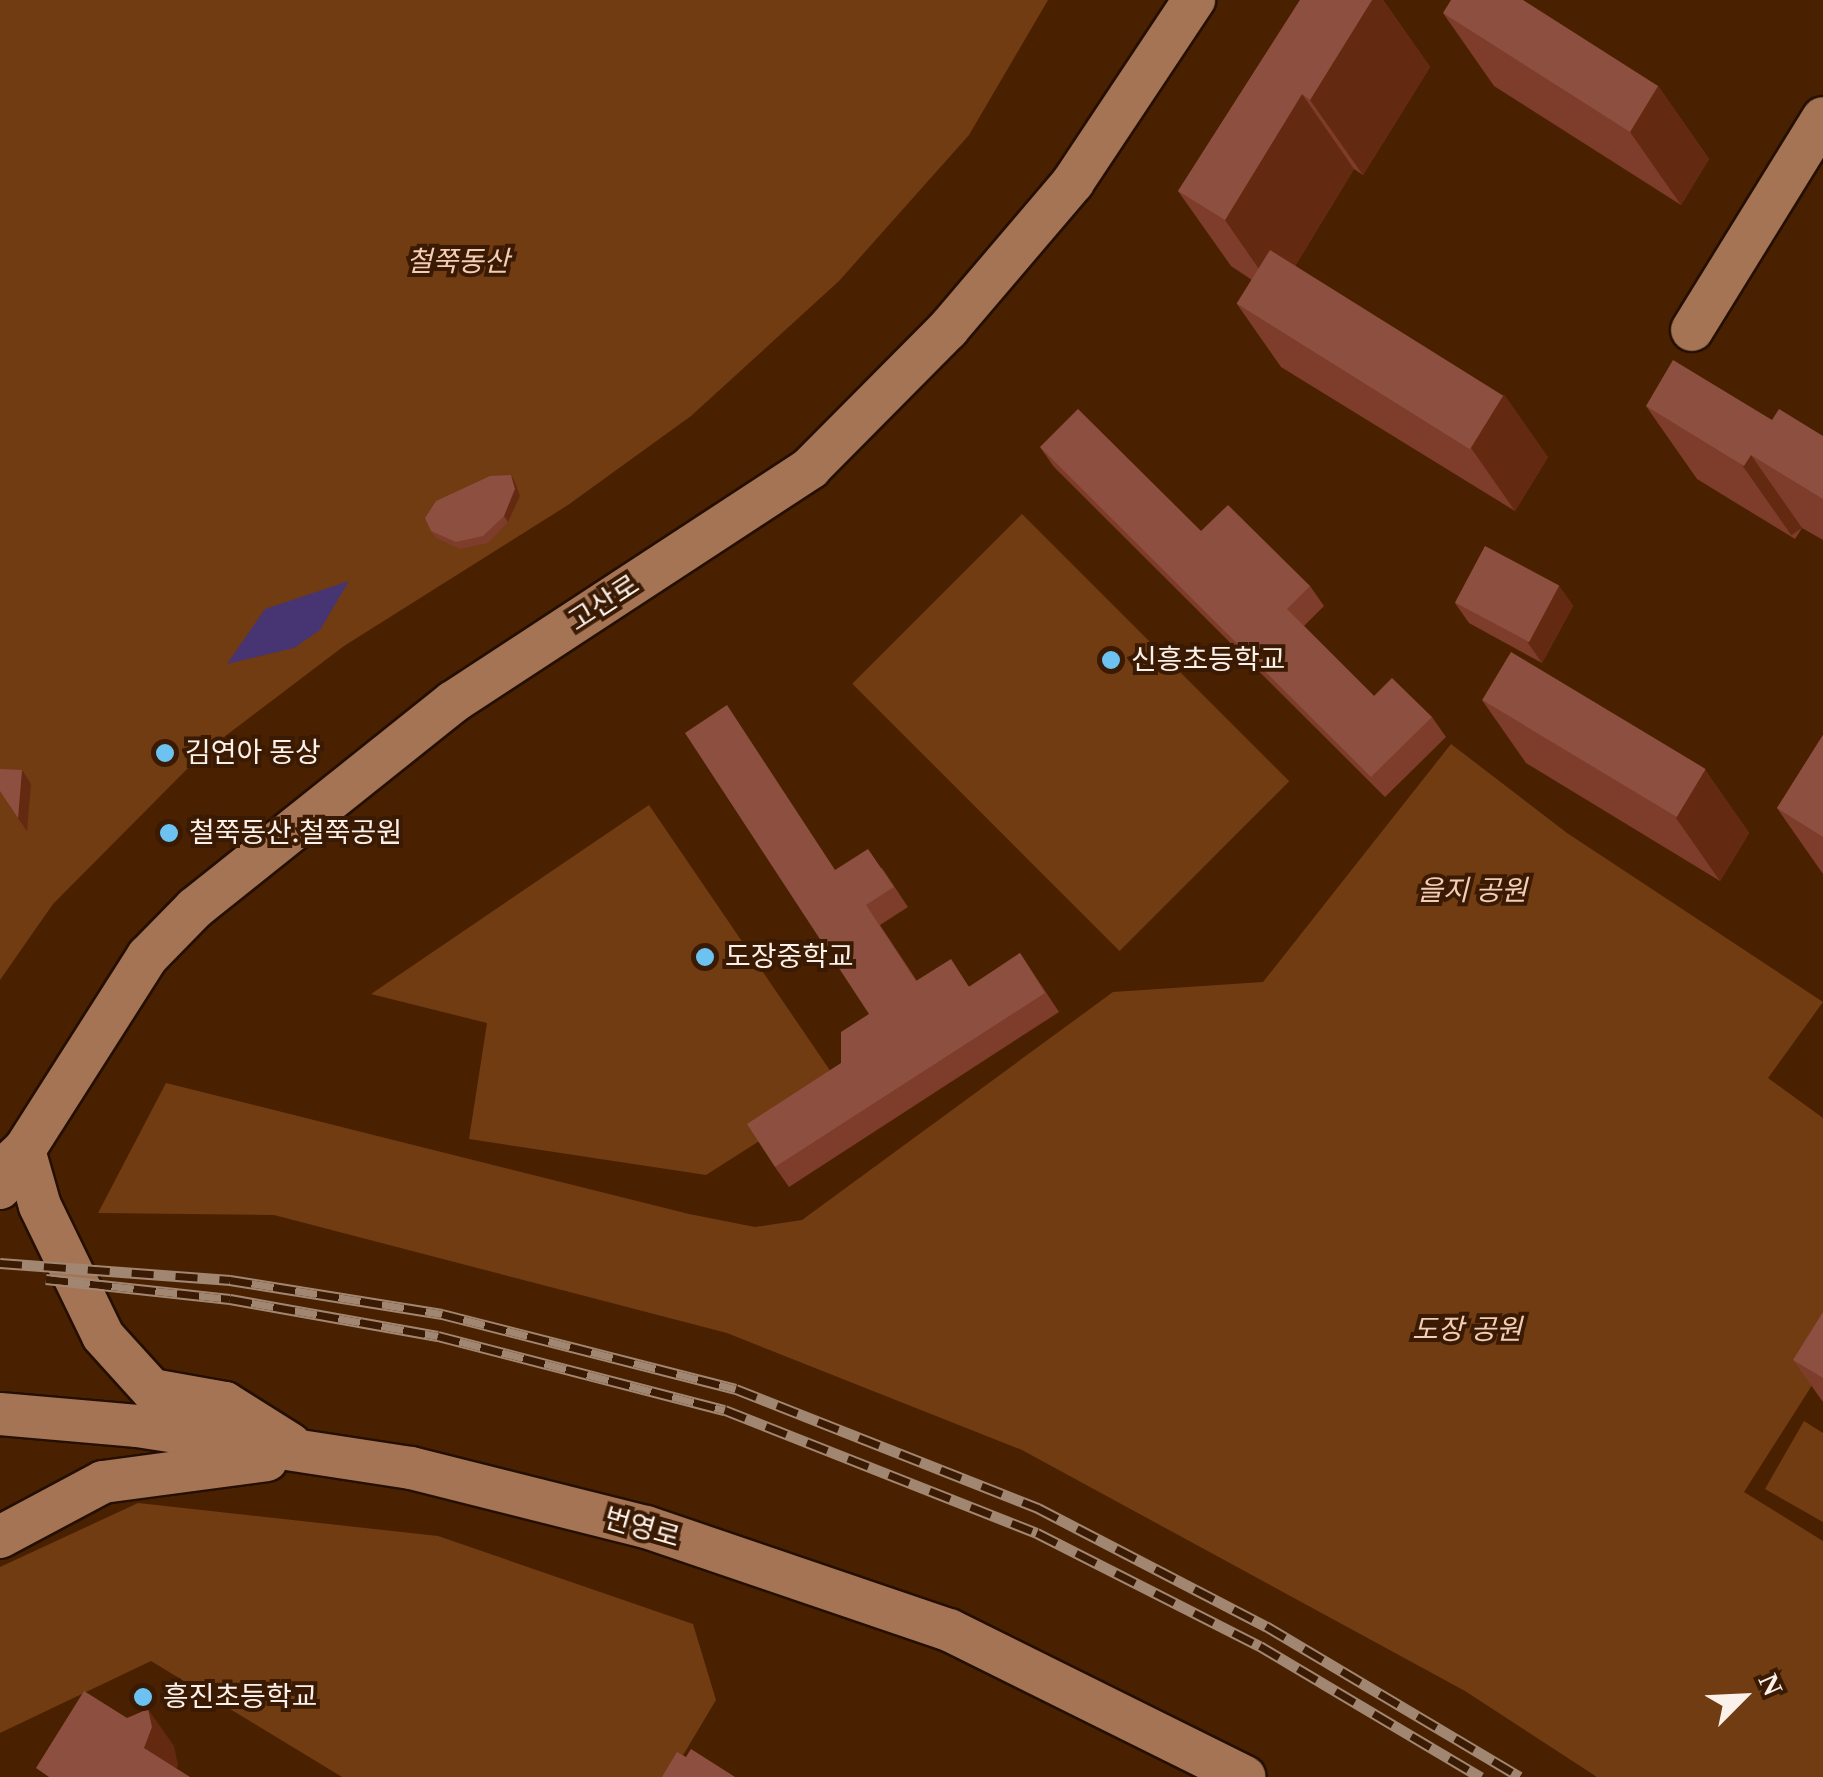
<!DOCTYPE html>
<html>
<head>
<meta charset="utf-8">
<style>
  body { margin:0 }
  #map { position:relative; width:1823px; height:1777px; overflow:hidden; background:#4a2100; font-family:"Times New Roman","Noto Sans KR",serif }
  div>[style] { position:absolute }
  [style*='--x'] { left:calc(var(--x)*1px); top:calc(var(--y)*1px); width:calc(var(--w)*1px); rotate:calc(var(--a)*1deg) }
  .green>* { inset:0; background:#713c12; transform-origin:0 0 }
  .water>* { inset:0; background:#463473 }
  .roads { filter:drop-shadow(2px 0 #250f02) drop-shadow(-2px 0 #250f02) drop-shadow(0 2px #250f02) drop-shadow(0 -2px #250f02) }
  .minor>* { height:42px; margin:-21px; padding:0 21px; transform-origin:21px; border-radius:21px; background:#a47454 }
  .rail>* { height:11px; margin-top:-5.5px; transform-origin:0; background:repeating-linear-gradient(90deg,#3a1a03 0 22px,#a18772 0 44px); box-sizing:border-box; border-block:2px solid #a18772 }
  .wall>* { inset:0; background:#7e3c2b }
  .shaded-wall>* { inset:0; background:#642911; transform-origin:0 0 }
  .building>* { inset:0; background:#8c4f40; transform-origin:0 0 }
  .dots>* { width:28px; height:28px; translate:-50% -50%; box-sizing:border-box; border:5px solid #3a1a03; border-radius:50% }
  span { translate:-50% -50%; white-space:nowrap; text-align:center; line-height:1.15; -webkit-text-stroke:8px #3a1a03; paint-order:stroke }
  .park-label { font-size:28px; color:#f3cdb5; font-style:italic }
  .street-label { font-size:28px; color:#fcf1ea }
  .poi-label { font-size:28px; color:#fcf1ea }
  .left { translate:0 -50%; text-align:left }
  .north { position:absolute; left:1693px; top:1647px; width:100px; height:100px; -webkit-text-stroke:8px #3a1a03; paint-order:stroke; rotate:66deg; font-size:28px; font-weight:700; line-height:40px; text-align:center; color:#fcf1ea }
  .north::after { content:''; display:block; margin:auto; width:35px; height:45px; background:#fcf1ea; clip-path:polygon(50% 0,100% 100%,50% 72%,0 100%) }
</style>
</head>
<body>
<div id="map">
  <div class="green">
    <i style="clip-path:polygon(0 0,1048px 0,969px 135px,839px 281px,691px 416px,568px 505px,344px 646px,203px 753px,53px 904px,0 980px)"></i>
    <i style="left:1022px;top:514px;width:378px;height:240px;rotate:45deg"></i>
    <i style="clip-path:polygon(1451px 744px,1567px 833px,1823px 1002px,1768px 1078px,1823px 1118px,1823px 1368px,1744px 1492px,1823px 1541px,1823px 1777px,1597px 1777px,1465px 1691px,1022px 1450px,727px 1333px,274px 1215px,98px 1213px,166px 1083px,689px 1214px,755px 1227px,802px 1220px,1113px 992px,1263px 982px)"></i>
    <i style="clip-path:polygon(649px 805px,842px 1088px,706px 1175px,469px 1139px,487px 1023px,371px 994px)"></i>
    <i style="clip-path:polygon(1804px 1421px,1823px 1433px,1823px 1522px,1765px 1489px)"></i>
    <i style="clip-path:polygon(138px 1503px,438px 1536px,693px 1624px,716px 1700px,670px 1777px,342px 1777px,151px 1661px,0 1733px,0 1567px)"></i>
  </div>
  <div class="water">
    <i style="clip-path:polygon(349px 581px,320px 630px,294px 648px,227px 664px,265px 609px)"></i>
  </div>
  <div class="roads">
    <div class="minor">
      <i style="--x:1692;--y:330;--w:249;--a:-58.3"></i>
      <i style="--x:12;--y:1161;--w:16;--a:-43"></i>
      <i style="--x:24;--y:1150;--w:58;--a:74.1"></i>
      <i style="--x:40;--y:1206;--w:144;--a:64.1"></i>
      <i style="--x:103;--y:1336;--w:73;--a:47.8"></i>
      <i style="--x:152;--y:1390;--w:74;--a:10.1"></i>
      <i style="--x:225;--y:1403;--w:77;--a:32.2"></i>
      <i style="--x:0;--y:1188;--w:275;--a:-57.5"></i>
      <i style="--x:148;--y:956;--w:67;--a:-45.6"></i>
      <i style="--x:195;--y:908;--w:330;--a:-38.6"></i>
      <i style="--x:453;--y:702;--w:427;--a:-33.2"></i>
      <i style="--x:810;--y:468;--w:196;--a:-45.2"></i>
      <i style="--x:948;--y:329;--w:193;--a:-49.6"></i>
      <i style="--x:1073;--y:182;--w:219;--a:-56.4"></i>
      <i style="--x:0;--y:1414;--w:138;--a:5"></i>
      <i style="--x:137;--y:1426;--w:277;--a:8.7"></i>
      <i style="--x:411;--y:1468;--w:242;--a:14.1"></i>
      <i style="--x:646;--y:1527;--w:320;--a:18.8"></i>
      <i style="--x:949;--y:1630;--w:330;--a:26.4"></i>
      <i style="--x:0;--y:1537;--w:117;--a:-28.1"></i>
      <i style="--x:103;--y:1482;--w:165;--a:-7.6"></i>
    </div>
  </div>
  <div class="rail">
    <i style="--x:0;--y:1263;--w:231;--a:4.2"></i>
    <i style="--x:230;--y:1280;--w:215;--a:9.1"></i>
    <i style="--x:442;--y:1314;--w:303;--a:14.3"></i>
    <i style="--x:736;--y:1389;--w:325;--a:21.5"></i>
    <i style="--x:1038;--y:1508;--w:257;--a:27.4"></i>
    <i style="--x:1266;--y:1626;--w:295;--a:30.7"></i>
    <i style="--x:46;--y:1279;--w:185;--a:6.2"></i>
    <i style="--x:230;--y:1299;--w:211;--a:10.1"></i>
    <i style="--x:438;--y:1336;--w:296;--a:14.5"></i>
    <i style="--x:725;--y:1410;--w:335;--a:21.5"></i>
    <i style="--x:1037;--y:1533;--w:250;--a:26.9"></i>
    <i style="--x:1260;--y:1646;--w:257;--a:30.7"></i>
  </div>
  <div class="wall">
    <i style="clip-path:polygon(1300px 0,1383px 0,1430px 67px,1363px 175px,1354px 169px,1295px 266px,1548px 457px,1515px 511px,1281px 367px,1237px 304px,1252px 280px,1231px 266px,1178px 191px)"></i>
    <i style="clip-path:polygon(1443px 13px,1658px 86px,1709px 159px,1681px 205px,1494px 86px)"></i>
    <i style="clip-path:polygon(1646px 406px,1772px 420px,1823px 436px,1823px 540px,1802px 528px,1795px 539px,1697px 479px)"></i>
    <i style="clip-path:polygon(1040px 447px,1201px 531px,1310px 586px,1324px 606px,1304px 626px,1374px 696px,1432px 717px,1446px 737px,1385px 797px,1054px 467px)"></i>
    <i style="clip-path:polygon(515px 482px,520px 496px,508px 522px,488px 543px,460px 549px,436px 538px,431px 531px)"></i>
    <i style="clip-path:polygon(1559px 586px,1573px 606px,1542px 663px,1469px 623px,1455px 603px)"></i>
    <i style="clip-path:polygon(1482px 700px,1705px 770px,1749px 833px,1720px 881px,1526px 763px)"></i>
    <i style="clip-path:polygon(1823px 735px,1823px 874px,1777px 808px)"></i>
    <i style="clip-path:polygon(882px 868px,908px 907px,880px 925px,917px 981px,970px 986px,1020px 953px,1059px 1012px,789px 1187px,775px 1167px,841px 1063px,869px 1014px,836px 870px)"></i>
    <i style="clip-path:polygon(1823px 1312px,1823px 1402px,1793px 1360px)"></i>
  </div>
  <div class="shaded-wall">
    <i style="clip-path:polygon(1372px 0,1383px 0,1430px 67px,1363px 175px,1310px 100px)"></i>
    <i style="clip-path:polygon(1658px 86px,1709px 159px,1681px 205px,1630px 132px)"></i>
    <i style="clip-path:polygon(1302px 94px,1354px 169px,1277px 295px,1225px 220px)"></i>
    <i style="clip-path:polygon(1504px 394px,1548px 457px,1515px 511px,1471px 448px)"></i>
    <i style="left:1751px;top:455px;width:89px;height:13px;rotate:55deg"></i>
    <i style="clip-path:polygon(511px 475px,515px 482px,520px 496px,508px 522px,504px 516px)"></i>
    <i style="clip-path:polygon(1559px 586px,1573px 606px,1542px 663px,1528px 643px)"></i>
    <i style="clip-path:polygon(22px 770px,31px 784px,27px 831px,18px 818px)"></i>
    <i style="clip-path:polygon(1705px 770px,1749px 833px,1720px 881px,1676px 818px)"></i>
    <i style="clip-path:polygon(148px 1709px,174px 1746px,178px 1765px,173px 1777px,144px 1748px)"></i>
  </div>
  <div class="building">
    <i style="clip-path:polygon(1300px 0,1372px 0,1310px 100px,1302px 94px,1225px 220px,1178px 191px)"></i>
    <i style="clip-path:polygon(1451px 0,1523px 0,1658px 86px,1630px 132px,1443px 13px)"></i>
    <i style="left:1270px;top:250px;width:275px;height:63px;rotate:32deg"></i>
    <i style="clip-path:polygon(1673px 360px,1772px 420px,1779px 409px,1823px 436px,1823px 499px,1751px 455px,1744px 466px,1646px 406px)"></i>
    <i style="clip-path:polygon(1078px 409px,1201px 531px,1228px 505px,1310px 586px,1287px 609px,1374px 696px,1392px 678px,1432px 717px,1371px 777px,1040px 447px)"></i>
    <i style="clip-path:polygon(511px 475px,515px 489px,504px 516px,483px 536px,456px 542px,431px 531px,425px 518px,436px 501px,490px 476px)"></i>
    <i style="left:1485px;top:546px;width:84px;height:64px;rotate:28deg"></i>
    <i style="left:1511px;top:652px;width:227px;height:56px;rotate:31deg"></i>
    <i style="clip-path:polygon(727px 705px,835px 870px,868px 849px,894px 887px,866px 905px,916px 981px,951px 959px,969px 987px,1020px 953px,1045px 993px,775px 1167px,747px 1124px,841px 1063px,841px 1032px,869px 1014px,685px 733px)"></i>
    <i style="clip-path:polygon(1823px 735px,1823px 837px,1777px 808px)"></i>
    <i style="clip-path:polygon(0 769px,22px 770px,18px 818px,0 791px)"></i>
    <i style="clip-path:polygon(1823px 1312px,1823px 1378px,1793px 1360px)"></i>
    <i style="clip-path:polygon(84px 1691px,127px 1718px,148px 1709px,152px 1727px,144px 1748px,190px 1777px,49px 1777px,36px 1768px)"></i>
    <i style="clip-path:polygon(691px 1749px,735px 1777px,662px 1777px,677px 1752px,686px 1757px)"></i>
  </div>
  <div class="dots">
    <i style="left:1111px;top:660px;background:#6cc3f2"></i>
    <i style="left:165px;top:753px;background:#6cc3f2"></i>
    <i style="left:169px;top:833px;background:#6cc3f2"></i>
    <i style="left:705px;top:957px;background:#6cc3f2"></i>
    <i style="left:143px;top:1697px;background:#6cc3f2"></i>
  </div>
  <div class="park-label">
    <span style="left:458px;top:262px">철쭉동산</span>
    <span style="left:1472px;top:891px">을지 공원</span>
    <span style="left:1467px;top:1330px">도장 공원</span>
  </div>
  <div class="street-label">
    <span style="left:604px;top:603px;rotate:-33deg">고산로</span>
    <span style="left:642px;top:1528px;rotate:16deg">번영로</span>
  </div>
  <div class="poi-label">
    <span class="left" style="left:1131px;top:660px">신흥초등학교</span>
    <span class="left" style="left:185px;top:753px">김연아 동상</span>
    <span class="left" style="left:189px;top:833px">철쭉동산.철쭉공원</span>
    <span class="left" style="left:725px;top:957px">도장중학교</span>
    <span class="left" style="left:163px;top:1697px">흥진초등학교</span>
  </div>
  <div class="north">N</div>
</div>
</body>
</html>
